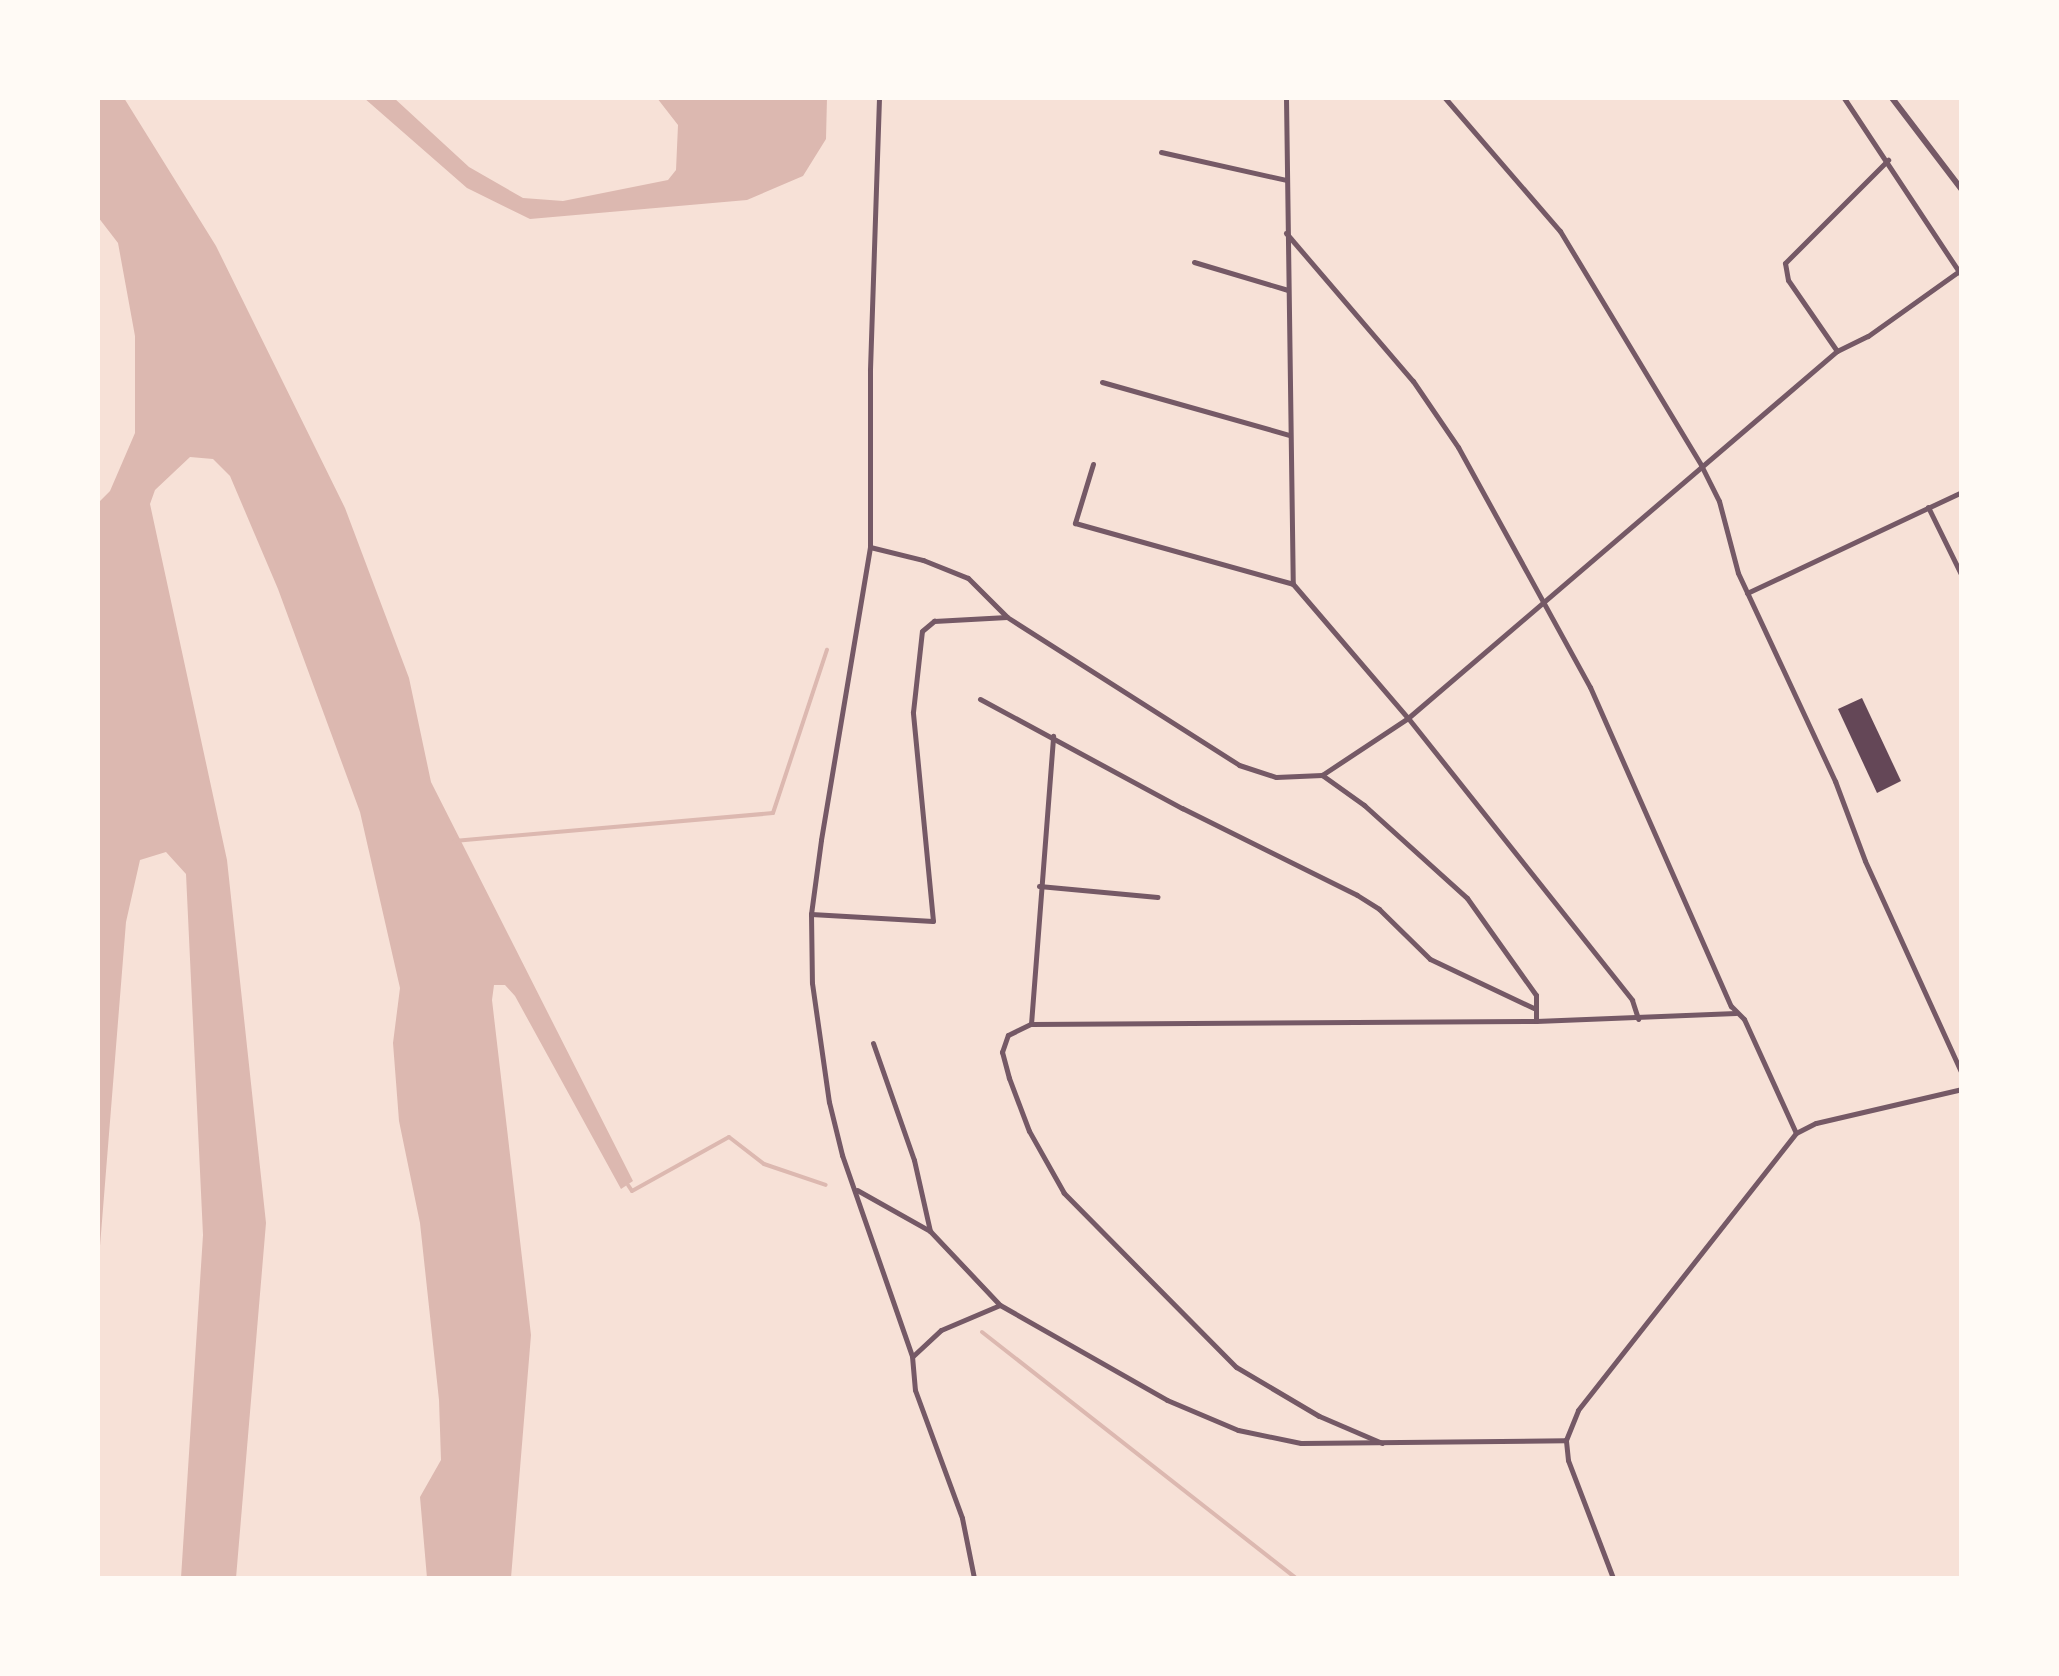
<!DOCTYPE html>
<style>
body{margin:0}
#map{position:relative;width:2059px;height:1676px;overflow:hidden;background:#f7e1d7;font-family:Cabin,sans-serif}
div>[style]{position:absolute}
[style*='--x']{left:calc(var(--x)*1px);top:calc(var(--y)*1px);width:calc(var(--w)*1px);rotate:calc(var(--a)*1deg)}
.water>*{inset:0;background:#dcb8b0}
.stream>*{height:4px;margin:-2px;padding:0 2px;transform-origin:2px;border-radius:2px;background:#dcb8b0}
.building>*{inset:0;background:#644757}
.minor>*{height:5px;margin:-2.5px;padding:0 2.5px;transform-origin:2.5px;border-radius:2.5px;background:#755966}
.tertiary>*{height:6px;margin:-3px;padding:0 3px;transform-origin:3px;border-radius:3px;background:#755966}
span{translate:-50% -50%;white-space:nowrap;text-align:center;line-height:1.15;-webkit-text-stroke:10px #fffaf5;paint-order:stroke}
.frame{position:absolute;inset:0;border:100px solid #fffaf5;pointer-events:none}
</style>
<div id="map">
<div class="water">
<div style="clip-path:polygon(98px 98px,124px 98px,216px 246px,345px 508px,409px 678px,431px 782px,633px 1181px,621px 1189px,515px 996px,505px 985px,494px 985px,492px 1000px,531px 1335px,511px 1578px,427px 1578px,420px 1497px,441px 1460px,439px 1400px,420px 1223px,399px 1121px,393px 1043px,400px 988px,360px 812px,278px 589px,230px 476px,213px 459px,190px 457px,155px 490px,150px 504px,227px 860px,266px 1223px,236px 1578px,181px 1578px,203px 1235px,186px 874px,166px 852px,140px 860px,126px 922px,98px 1271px,98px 503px,110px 491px,135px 433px,135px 336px,118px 243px,98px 217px)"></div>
<div style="clip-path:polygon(364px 98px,394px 98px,469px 167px,523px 198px,563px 201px,668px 180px,676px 170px,678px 125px,657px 98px,827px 98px,826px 139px,803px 176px,747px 200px,530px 219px,467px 188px)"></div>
</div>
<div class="stream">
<div style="--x:454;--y:841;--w:320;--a:-5"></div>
<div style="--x:773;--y:813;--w:172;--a:-71.7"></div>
<div style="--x:628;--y:1185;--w:7;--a:56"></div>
<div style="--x:632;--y:1191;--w:111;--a:-29.1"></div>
<div style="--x:729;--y:1137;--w:44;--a:37.6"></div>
<div style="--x:764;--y:1164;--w:65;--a:18.7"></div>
<div style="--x:982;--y:1332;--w:399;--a:38.1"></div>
</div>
<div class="building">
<div style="clip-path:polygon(1862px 698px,1901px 781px,1877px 793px,1838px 709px)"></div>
</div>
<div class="minor">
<div style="--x:879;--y:98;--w:272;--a:91.9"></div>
<div style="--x:870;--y:370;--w:177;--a:90"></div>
<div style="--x:870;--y:547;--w:297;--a:99.5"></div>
<div style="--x:821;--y:840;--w:75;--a:97.7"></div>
<div style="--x:811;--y:914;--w:69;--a:89.2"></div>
<div style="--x:812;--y:983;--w:120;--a:81.9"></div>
<div style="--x:829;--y:1102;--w:55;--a:76.2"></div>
<div style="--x:842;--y:1155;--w:213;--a:70.8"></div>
<div style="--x:912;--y:1356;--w:34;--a:85"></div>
<div style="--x:915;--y:1390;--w:136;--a:69.8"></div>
<div style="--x:962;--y:1518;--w:61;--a:78.7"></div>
<div style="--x:1286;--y:98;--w:486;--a:89.2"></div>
<div style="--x:1293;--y:584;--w:177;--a:49.4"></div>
<div style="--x:1408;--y:718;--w:360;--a:51.5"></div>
<div style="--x:1632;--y:1000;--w:20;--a:72"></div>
<div style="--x:1445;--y:98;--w:176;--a:49.2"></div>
<div style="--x:1560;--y:231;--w:273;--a:58.9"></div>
<div style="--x:1701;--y:465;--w:40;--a:63.4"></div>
<div style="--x:1719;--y:501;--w:74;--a:75.2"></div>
<div style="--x:1738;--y:573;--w:230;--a:65"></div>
<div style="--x:1835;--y:781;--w:85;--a:69.4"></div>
<div style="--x:1865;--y:861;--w:234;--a:65.5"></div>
<div style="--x:1844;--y:98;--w:214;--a:56.5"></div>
<div style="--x:1161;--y:152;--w:128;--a:12.6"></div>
<div style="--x:1286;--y:233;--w:195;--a:49.4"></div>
<div style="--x:1413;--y:381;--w:80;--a:55.7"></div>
<div style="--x:1458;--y:447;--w:274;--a:61.2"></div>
<div style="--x:1590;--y:687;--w:349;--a:66.2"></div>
<div style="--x:1731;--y:1006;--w:18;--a:45"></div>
<div style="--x:1744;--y:1019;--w:125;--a:65.5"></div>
<div style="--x:1194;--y:262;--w:98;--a:16.6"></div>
<div style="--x:1837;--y:351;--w:86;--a:-124.6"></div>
<div style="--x:1788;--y:280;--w:17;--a:-100"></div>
<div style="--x:1785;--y:263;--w:146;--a:-45"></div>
<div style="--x:1102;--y:382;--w:194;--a:15.8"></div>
<div style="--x:1093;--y:464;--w:62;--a:107"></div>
<div style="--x:1075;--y:523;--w:226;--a:15.6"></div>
<div style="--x:1928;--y:507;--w:77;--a:63.8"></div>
<div style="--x:870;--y:547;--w:55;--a:13.8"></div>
<div style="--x:923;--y:560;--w:48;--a:21.8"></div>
<div style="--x:968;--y:578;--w:55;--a:45"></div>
<div style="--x:1007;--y:617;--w:275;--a:32.5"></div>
<div style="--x:1239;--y:765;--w:39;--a:18"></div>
<div style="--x:1276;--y:777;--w:46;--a:-2.5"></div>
<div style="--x:1322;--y:775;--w:103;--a:-33.5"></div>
<div style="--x:1408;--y:718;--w:565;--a:-40.55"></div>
<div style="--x:1837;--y:351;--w:34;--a:-26"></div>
<div style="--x:1868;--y:336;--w:112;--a:-35.5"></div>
<div style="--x:1747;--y:593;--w:238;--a:-25.2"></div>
<div style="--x:980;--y:699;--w:230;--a:28.4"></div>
<div style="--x:1182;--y:808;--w:195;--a:26.4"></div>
<div style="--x:1357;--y:895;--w:26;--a:32"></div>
<div style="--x:1379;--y:909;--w:71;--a:44.4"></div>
<div style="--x:1430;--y:959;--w:117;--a:25.3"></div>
<div style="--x:1322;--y:775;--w:52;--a:35.5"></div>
<div style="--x:1364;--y:805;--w:139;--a:42.1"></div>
<div style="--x:1467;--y:898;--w:119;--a:54.6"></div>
<div style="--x:1536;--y:995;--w:26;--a:90"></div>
<div style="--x:1039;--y:886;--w:119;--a:5.3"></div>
<div style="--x:811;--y:914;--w:122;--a:3.3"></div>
<div style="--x:933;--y:921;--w:210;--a:-95.5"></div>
<div style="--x:913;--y:712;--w:81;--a:-83.7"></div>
<div style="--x:922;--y:631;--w:16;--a:-40"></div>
<div style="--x:934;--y:621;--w:73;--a:-3.1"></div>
<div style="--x:1031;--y:1024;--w:289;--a:-85.6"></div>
<div style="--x:873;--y:1043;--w:124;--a:70.7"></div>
<div style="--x:914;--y:1160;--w:73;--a:77.3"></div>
<div style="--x:857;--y:1190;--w:84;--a:29.3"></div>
<div style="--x:930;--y:1231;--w:100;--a:46.6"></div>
<div style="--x:913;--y:1356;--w:38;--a:-43"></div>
<div style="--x:941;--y:1330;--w:64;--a:-23"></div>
<div style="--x:1000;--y:1305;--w:192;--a:29.6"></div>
<div style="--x:1167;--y:1400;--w:77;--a:22.9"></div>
<div style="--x:1238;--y:1430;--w:64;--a:11.7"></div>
<div style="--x:1301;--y:1443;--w:265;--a:-0.6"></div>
<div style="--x:1382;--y:1443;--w:69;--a:-156.8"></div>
<div style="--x:1319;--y:1416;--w:96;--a:-149.4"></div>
<div style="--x:1236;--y:1367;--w:245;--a:-134.7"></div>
<div style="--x:1064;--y:1193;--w:71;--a:-119.4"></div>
<div style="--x:1029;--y:1131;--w:57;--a:-110.7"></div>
<div style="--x:1009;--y:1078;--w:27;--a:-105"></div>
<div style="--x:1002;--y:1052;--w:18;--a:-71"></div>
<div style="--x:1008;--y:1035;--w:25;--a:-26"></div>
<div style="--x:1031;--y:1024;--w:505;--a:-0.34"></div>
<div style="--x:1536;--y:1021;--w:200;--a:-2.3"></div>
<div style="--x:1613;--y:1578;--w:126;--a:-110.9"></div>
<div style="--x:1568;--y:1460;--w:20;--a:-96"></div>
<div style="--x:1566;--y:1440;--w:32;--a:-68"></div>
<div style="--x:1578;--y:1410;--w:352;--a:-51.8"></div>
<div style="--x:1796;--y:1133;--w:22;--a:-27"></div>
<div style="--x:1816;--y:1123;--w:150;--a:-13.1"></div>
</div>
<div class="tertiary">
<div style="--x:1892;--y:98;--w:116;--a:52.7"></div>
</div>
<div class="frame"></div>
</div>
